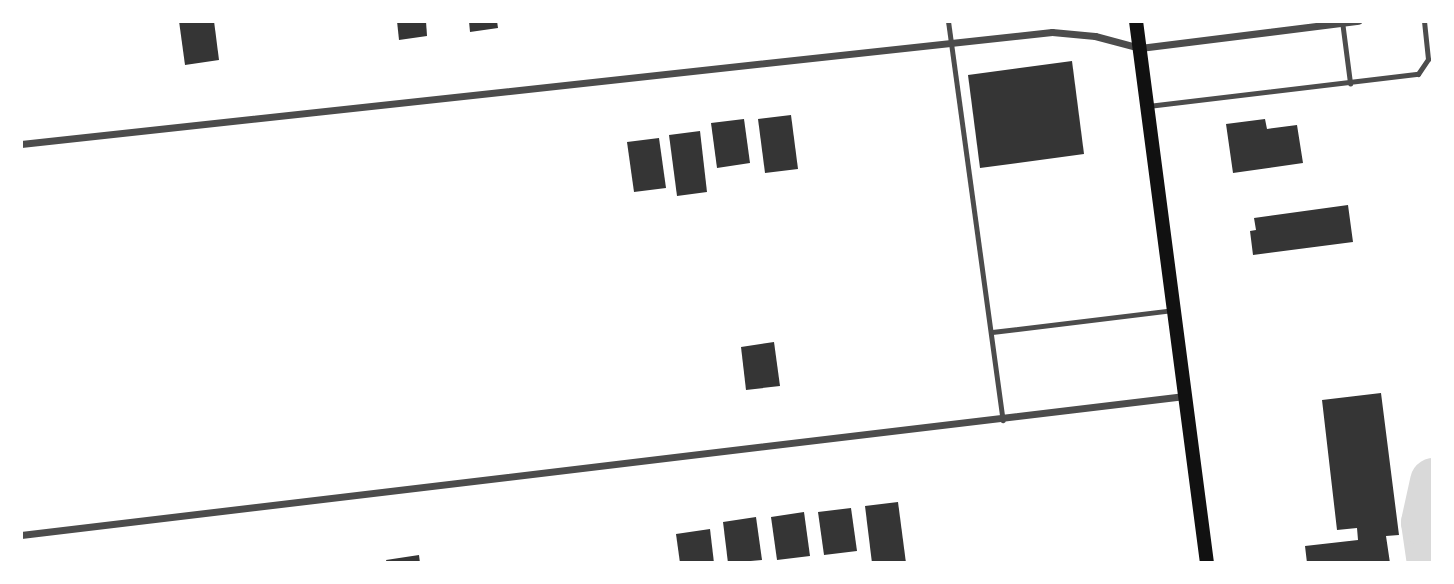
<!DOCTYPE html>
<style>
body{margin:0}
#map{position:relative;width:1454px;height:584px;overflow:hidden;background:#fff;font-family:"Fira Sans",sans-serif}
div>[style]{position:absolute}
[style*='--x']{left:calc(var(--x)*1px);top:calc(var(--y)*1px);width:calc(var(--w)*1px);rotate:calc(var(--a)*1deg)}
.river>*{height:47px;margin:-23.5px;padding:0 23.5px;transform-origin:23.5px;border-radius:23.5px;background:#d9d9d9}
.building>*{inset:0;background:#353535}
.service>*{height:5px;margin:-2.5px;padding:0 2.5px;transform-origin:2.5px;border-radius:2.5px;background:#4c4c4c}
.minor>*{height:7px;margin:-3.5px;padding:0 3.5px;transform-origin:3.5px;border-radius:3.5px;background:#4c4c4c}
.secondary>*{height:14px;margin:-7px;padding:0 7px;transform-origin:7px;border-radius:7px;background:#111}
span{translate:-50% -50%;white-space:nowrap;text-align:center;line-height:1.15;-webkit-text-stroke:5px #fff;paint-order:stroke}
.frame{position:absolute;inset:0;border:23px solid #fff;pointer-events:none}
</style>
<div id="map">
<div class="river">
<div style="--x:1430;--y:563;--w:41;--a:-98.3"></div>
<div style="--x:1424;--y:522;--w:42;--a:-77.6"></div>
</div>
<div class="building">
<div style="clip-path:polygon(179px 21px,214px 21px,219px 60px,185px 65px)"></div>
<div style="clip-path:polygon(397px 21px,426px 21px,427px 36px,399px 40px)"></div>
<div style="clip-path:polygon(469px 21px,497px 21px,498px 28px,470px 32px)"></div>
<div style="clip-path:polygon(1072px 61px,1084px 154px,980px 168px,968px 75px)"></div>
<div style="clip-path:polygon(791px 115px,798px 169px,765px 173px,758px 119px)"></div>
<div style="clip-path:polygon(744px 119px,750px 163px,717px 168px,711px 123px)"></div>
<div style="clip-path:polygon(1265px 119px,1267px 129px,1297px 125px,1303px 163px,1233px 173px,1226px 124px)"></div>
<div style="clip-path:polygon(700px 131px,707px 192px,677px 196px,669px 135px)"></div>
<div style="clip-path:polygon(659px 138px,666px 188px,634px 192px,627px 142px)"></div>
<div style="clip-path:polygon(1348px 205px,1353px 242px,1253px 255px,1250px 231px,1256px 230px,1254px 218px)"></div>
<div style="clip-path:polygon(774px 342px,780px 386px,746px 390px,741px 347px)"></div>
<div style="clip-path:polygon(1381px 393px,1399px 535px,1386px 536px,1390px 563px,1307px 563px,1305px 546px,1358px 540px,1357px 528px,1337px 530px,1322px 400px)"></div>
<div style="clip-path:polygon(898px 502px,906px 563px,872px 563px,865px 506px)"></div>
<div style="clip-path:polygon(851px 508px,857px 551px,824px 555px,818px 512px)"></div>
<div style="clip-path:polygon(804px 512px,810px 556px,777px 560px,771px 517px)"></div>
<div style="clip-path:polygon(756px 517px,762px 560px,728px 563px,723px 522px)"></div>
<div style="clip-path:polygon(710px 529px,714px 563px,680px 563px,676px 534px)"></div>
<div style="clip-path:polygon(419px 555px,420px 563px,387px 563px,386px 560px)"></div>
</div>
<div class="service">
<div style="--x:948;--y:21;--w:403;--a:82.2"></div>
<div style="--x:1342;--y:21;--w:63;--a:82.6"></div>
<div style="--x:1148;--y:106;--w:272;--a:-6.8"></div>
<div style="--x:1418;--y:74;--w:18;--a:-56"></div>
<div style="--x:1428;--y:59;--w:38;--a:-96"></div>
<div style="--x:992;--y:332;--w:182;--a:-6.9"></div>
</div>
<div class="minor">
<div style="--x:21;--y:144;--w:1037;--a:-6.2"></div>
<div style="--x:1052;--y:32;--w:43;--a:5.3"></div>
<div style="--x:1095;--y:36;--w:47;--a:14.9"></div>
<div style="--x:1140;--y:48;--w:220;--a:-7.1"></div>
<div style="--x:21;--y:535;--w:1172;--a:-6.81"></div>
</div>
<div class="secondary">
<div style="--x:1136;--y:21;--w:547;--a:82.54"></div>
</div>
<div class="frame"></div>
</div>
